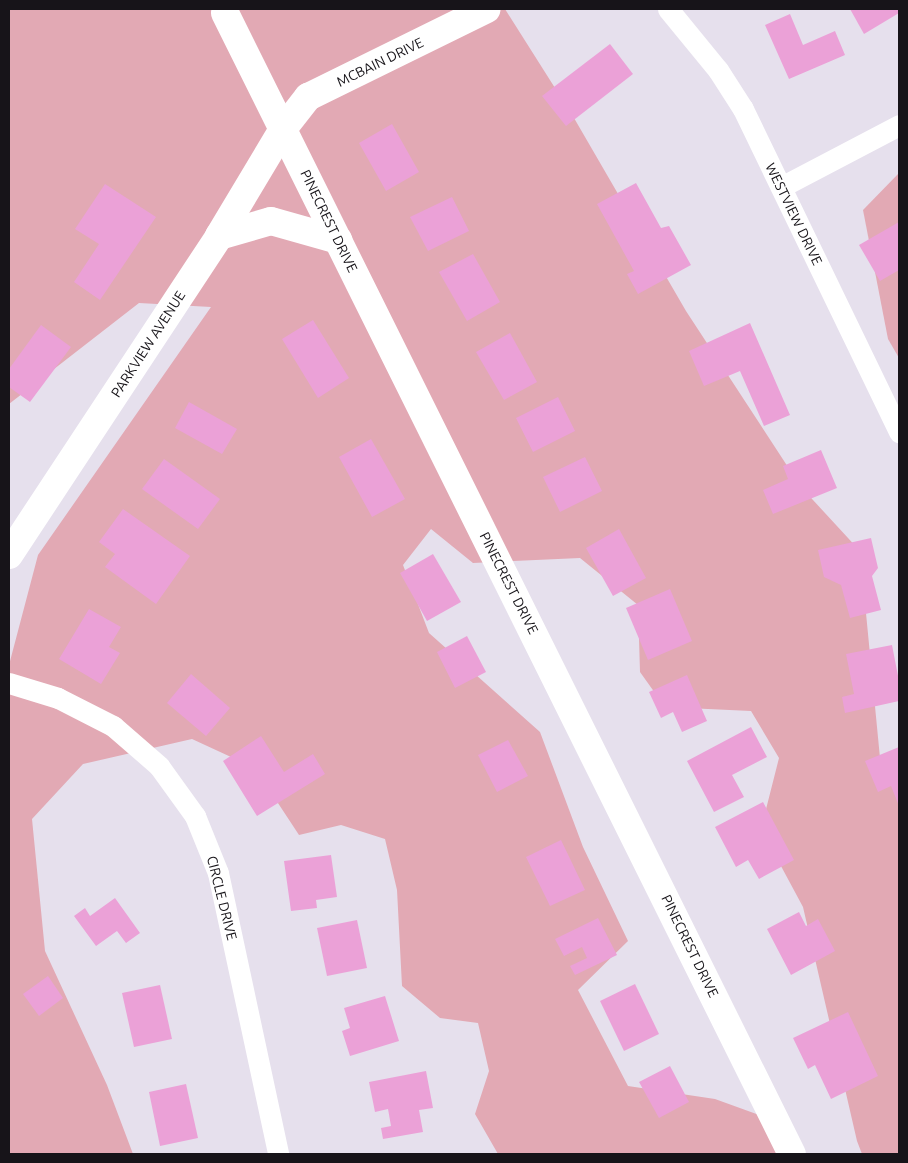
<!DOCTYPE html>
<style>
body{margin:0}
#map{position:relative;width:908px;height:1163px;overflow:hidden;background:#e6e0ed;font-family:Ubuntu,sans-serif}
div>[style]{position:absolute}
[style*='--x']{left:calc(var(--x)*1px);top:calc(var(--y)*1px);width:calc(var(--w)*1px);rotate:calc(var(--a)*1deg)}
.green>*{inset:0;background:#e2a9b4}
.building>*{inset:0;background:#eba1d7}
.minor>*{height:21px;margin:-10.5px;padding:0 10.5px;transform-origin:10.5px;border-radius:10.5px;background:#fff}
.tertiary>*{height:28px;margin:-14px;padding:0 14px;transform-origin:14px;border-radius:14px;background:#fff}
span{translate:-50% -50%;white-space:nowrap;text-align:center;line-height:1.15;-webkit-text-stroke:4px #fff;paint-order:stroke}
.street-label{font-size:14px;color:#171419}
.frame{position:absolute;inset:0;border:10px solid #171419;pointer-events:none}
</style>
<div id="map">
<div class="green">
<div style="clip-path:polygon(9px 9px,505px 9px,574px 118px,686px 311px,801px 487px,860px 551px,880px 758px,899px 785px,899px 1154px,862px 1154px,857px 1141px,803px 907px,761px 829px,779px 758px,751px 711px,665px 707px,640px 672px,638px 605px,580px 558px,473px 563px,431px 529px,403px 565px,429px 633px,540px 732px,583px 847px,628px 941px,578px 990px,628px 1086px,715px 1099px,776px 1121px,777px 1154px,498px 1154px,475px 1114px,489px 1071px,478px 1023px,440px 1018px,402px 986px,397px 890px,385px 839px,341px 825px,299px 835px,274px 797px,231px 757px,192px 739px,83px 764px,32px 819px,45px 951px,107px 1085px,133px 1154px,9px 1154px,9px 665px,38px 555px,211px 307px,139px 303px,9px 404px)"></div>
<div style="clip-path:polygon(899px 173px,899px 358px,888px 339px,863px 210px)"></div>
</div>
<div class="building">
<div style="clip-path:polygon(850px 9px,899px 9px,899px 13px,864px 34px)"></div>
<div style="clip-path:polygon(790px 14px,803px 45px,835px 31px,845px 55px,789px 79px,765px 25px)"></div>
<div style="clip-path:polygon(610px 44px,633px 74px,566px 126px,542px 96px)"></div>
<div style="clip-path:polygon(392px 124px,419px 172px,386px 191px,359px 143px)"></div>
<div style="clip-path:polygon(636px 183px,661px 228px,669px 226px,691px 265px,638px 294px,627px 274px,634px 271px,597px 204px)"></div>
<div style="clip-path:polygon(105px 184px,156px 217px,100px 300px,74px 282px,99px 244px,75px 229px)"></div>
<div style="clip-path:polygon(452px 197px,469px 231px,428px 251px,410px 217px)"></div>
<div style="clip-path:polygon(899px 222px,899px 270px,880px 281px,859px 245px)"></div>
<div style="clip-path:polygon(473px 254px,500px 302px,467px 321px,439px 272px)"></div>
<div style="clip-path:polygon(313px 320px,349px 378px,318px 398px,282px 339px)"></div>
<div style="clip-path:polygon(750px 323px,790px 415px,764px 426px,740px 371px,704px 386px,689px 351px)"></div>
<div style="clip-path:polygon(41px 325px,71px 347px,30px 402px,9px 387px,9px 369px)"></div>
<div style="clip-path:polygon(510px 333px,537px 382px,504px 400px,476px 352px)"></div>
<div style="clip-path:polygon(558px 397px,575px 431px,533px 452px,516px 418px)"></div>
<div style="clip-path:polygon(189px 402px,237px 429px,222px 454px,175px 428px)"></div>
<div style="clip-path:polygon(371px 439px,405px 499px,372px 517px,339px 457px)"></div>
<div style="clip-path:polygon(821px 450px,837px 488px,773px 514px,763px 490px,788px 479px,783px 466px)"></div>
<div style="clip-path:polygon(585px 457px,602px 491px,560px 512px,543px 477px)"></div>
<div style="clip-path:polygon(164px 459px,220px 499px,198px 529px,142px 489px)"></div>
<div style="clip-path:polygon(123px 509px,190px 556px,156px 604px,105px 567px,115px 554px,99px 542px)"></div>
<div style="clip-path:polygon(619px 529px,646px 578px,613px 596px,586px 548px)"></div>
<div style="clip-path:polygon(871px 538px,878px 568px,872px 576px,881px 610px,850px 618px,841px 585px,824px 577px,818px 550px)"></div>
<div style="clip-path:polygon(433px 554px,461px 602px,427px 621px,400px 573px)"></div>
<div style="clip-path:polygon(670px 589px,692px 641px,648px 660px,626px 608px)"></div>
<div style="clip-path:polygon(89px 609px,121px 627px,109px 647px,120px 653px,101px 684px,59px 659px)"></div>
<div style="clip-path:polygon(467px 636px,486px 672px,455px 688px,437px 652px)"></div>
<div style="clip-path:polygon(892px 645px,899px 681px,899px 701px,845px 713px,842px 697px,854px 694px,846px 654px)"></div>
<div style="clip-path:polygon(191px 674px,230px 708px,206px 736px,167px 703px)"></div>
<div style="clip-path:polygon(687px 675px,707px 721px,682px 732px,673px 712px,661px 718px,649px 692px)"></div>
<div style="clip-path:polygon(751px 727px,767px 757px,732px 775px,744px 797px,714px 812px,687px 761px)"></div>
<div style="clip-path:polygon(261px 736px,284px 772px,313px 754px,325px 774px,257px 816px,223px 761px)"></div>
<div style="clip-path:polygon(508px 740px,528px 776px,497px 792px,478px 755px)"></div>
<div style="clip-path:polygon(899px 747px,899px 806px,891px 786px,878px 792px,865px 761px)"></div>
<div style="clip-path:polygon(763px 802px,794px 860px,759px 879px,748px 860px,736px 867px,715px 827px)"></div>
<div style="clip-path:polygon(561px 840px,585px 890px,550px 906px,526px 857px)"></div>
<div style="clip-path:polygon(331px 855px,337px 897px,316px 900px,317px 908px,291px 911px,284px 861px)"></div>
<div style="clip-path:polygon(115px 898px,140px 933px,126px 943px,117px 931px,96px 946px,74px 916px,85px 908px,90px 916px)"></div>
<div style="clip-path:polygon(799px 912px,806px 926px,818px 919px,835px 951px,791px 975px,767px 929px)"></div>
<div style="clip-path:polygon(598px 918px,617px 955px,575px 975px,570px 966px,587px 958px,582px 947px,564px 956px,555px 939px)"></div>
<div style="clip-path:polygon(357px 920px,367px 968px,327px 976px,317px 928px)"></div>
<div style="clip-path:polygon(48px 976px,63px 998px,39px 1016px,23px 994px)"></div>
<div style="clip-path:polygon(635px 984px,659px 1034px,624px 1051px,600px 1001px)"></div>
<div style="clip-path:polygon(160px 985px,172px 1039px,134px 1047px,122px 993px)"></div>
<div style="clip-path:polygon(385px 996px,399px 1041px,350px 1056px,342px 1031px,350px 1028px,344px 1008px)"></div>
<div style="clip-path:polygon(848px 1012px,878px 1076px,831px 1099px,815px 1065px,808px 1069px,793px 1038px)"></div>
<div style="clip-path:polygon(670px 1066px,689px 1102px,659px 1118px,639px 1082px)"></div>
<div style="clip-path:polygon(426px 1071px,433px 1108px,419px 1110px,423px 1132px,383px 1139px,381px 1128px,391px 1126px,388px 1109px,375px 1112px,369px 1082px)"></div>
<div style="clip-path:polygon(186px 1084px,198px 1138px,160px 1146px,149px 1092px)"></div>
</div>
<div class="minor">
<div style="--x:668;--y:9;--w:79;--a:50.7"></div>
<div style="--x:718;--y:70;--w:46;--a:57.3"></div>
<div style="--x:743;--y:109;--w:359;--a:64.2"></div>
<div style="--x:781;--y:187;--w:133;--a:-27.7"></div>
<div style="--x:9;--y:683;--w:51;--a:17"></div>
<div style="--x:58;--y:698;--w:62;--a:27"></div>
<div style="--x:113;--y:726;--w:61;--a:41"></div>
<div style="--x:159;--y:766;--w:62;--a:54.2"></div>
<div style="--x:195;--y:816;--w:61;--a:68"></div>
<div style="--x:218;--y:873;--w:287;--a:77.9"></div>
</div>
<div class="tertiary">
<div style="--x:225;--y:13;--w:1274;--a:63.58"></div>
<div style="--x:219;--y:236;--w:54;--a:-16.1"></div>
<div style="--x:271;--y:221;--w:70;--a:15.8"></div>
<div style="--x:9;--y:555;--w:382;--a:-56.6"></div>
<div style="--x:219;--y:236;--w:125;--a:-59.1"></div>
<div style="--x:283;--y:129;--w:41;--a:-52"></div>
<div style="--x:308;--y:97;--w:199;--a:-26.2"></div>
</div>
<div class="street-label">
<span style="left:380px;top:62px;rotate:-26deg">MCBAIN DRIVE</span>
<span style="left:794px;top:214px;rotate:64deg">WESTVIEW DRIVE</span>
<span style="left:329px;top:221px;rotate:64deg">PINECREST DRIVE</span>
<span style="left:148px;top:344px;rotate:-57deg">PARKVIEW AVENUE</span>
<span style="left:509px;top:583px;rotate:63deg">PINECREST DRIVE</span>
<span style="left:222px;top:898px;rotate:76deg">CIRCLE DRIVE</span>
<span style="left:690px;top:946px;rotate:64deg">PINECREST DRIVE</span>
</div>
<div class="frame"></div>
</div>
